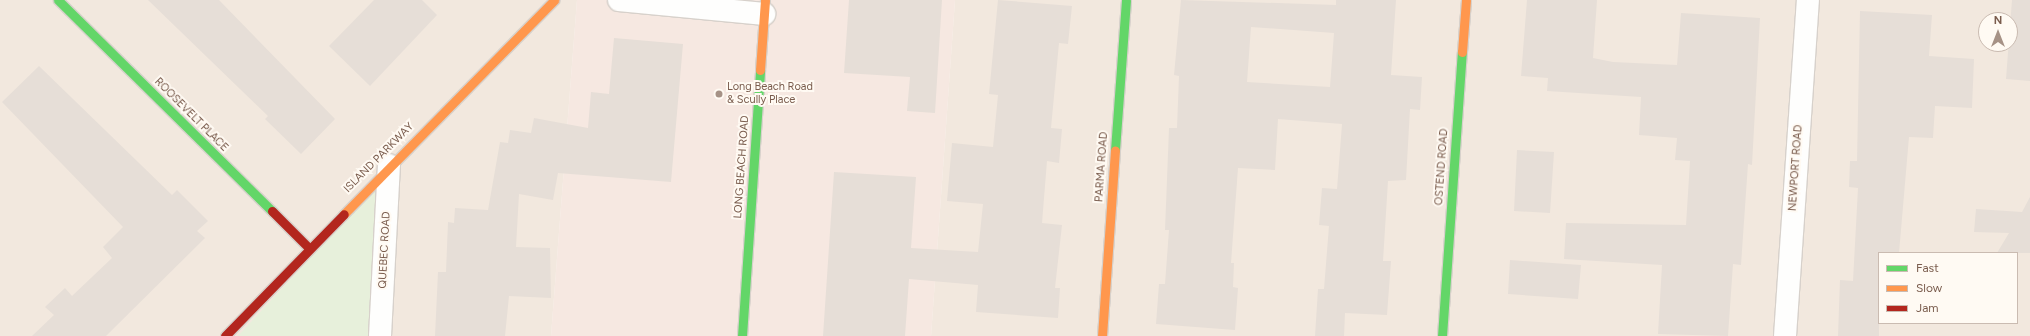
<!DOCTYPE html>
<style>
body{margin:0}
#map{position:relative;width:2030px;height:336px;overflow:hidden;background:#f9f5f0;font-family:Figtree,sans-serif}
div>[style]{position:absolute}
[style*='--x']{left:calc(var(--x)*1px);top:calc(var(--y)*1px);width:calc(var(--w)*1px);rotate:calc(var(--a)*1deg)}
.residential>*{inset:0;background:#f2e8de}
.commercial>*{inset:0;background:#f6e8e1}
.green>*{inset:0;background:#e7f0db}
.building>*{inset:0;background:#e6ded7}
.roads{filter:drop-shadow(1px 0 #d7d1cb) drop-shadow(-1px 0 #d7d1cb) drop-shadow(0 1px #d7d1cb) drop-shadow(0 -1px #d7d1cb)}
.street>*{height:22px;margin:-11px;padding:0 11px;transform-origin:11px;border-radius:11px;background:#fefefd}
.fast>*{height:9px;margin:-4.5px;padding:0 4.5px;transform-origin:4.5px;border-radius:4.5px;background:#63d668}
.slow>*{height:9px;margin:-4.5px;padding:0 4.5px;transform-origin:4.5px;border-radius:4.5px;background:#ff974d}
.jam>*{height:9px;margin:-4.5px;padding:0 4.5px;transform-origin:4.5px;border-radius:4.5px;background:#b3261e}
.dots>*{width:11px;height:11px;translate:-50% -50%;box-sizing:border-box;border:2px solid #fffaf3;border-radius:50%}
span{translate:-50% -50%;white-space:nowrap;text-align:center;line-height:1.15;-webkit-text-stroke:4px #fffaf3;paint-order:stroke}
.poi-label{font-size:11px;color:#7a5c4d}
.left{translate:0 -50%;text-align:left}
.street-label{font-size:11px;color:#7a5c4d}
.legend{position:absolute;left:1878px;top:252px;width:140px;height:72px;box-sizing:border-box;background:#fffaf3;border:1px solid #cabbb1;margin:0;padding:5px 7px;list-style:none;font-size:12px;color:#7a5c4d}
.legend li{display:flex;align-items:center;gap:8px;height:20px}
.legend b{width:20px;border:1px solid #cabbb1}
.north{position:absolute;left:1978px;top:12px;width:40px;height:40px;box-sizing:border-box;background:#fffaf3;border:1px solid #cabbb1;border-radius:50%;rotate:0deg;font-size:11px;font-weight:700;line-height:16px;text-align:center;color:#7a5c4d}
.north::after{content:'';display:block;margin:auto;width:14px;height:18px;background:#a69286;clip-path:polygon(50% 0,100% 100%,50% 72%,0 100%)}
</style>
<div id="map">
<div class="residential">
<div style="clip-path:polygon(0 0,577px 0,551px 336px,0 336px)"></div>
<div style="clip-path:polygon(evenodd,955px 0,2030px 0,2030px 336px,931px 336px,955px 0,1986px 20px,2010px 20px,2010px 44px,1986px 44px,1986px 20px,955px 0,1879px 253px,2017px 253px,2017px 323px,1879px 323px,1879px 253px)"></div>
</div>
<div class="commercial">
<div style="clip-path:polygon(577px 0,955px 0,931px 336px,551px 336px)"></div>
</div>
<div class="green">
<div style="clip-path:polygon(379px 184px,372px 336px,238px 336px)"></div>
</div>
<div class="building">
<div style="clip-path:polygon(148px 0,219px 0,335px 119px,301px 154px,265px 119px,268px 116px)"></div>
<div style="clip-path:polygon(374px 0,422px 0,437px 15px,370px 86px,329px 46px)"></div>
<div style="clip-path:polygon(849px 0,942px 0,935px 113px,907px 111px,910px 77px,844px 73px)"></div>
<div style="clip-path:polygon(998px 0,1072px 6px,1068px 44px,1059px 43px,1051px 128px,1062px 129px,1059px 163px,1047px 161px,1042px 223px,1062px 225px,1055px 288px,1060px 288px,1058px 318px,976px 312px,978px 285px,909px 279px,905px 336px,823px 336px,834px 172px,916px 177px,911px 248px,978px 252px,983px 204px,947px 201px,952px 143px,993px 147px,998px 95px,989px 94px)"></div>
<div style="clip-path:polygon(evenodd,1181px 0,1336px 5px,1336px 0,1396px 0,1391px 75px,1422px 77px,1420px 110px,1410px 109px,1406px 180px,1388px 181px,1383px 261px,1391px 261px,1387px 315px,1345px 313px,1344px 336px,1315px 336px,1318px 289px,1324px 289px,1329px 226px,1319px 225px,1322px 188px,1337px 189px,1342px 124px,1278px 119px,1275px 170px,1238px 168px,1231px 263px,1234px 263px,1233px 287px,1238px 288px,1235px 330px,1156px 324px,1159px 284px,1165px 284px,1169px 230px,1165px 230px,1169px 128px,1177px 128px,1179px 76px,1174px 75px,1181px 0,1251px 27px,1334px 33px,1330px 87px,1247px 82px,1251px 27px)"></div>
<div style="clip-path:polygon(1527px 0,1597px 0,1593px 58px,1613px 62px,1677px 65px,1681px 13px,1760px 18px,1752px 165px,1748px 164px,1741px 265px,1733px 264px,1728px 336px,1658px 334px,1662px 265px,1564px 259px,1566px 223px,1686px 225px,1690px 161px,1675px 160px,1677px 138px,1639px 135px,1641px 97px,1547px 91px,1548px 78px,1521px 76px)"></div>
<div style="clip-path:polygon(2012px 0,2030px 0,2030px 81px,2006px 79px)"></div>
<div style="clip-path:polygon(1860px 11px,1932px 15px,1929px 56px,1974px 59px,1972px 108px,1935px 106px,1933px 138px,1909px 137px,1899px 253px,1879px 253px,1879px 336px,1838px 336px,1840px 280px,1853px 281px,1858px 188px,1849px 187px,1850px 161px,1857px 161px)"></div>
<div style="clip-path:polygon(614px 38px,683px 44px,671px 182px,558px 173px,553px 200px,519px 194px,516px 247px,550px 248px,551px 298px,509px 296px,505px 336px,435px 336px,438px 272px,446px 272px,448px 222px,454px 223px,455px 208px,488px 210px,500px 142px,508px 143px,510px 130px,531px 133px,534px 118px,588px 128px,591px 92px,609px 94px)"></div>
<div style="clip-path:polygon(39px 66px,172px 195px,177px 190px,208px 221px,197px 231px,205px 238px,106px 336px,32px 336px,54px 315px,45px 307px,65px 288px,72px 296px,112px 258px,103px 247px,123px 227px,2px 102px)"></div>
<div style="clip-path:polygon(1517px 150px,1554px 152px,1550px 213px,1514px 211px)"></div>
<div style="clip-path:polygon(2030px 197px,2030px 253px,1997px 253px,2009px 233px,1974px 232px,1976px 209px,2022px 212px)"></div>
<div style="clip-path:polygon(1510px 260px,1581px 265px,1578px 299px,1508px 294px)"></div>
</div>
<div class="roads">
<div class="street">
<div style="--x:619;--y:0;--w:146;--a:5.5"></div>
<div style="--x:380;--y:336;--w:171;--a:-87"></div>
<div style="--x:1785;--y:336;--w:337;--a:-86.1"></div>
</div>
<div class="fast">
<div style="--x:58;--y:0;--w:301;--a:44.6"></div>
<div style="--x:1115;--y:150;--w:150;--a:-85.8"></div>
<div style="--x:742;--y:336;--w:267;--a:-86.1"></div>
<div style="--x:1442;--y:336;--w:285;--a:-86"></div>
</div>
<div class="slow">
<div style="--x:1462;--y:52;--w:52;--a:-85.6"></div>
<div style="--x:760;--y:70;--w:70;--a:-85.9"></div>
<div style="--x:344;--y:214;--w:300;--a:-45.5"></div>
<div style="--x:1102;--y:336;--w:186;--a:-86"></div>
</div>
<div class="jam">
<div style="--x:272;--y:211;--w:51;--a:45"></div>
<div style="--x:225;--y:336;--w:170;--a:-45.7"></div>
</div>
</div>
<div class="dots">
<div style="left:719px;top:94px;background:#a69286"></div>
</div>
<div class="poi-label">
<span class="left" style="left:727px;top:94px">Long Beach Road<br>&amp; Scully Place</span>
</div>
<div class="street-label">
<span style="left:191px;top:115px;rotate:45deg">ROOSEVELT PLACE</span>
<span style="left:379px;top:158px;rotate:-45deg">ISLAND PARKWAY</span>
<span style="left:742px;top:167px;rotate:-86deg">LONG BEACH ROAD</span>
<span style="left:1102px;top:167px;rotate:-86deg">PARMA ROAD</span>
<span style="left:1442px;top:167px;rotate:-86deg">OSTEND ROAD</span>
<span style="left:1796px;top:168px;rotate:-86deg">NEWPORT ROAD</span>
<span style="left:385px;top:250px;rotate:-87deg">QUEBEC ROAD</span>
</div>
<ul class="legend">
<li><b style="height:5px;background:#63d668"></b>Fast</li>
<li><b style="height:5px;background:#ff974d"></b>Slow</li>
<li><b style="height:5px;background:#b3261e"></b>Jam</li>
</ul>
<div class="north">N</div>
</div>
